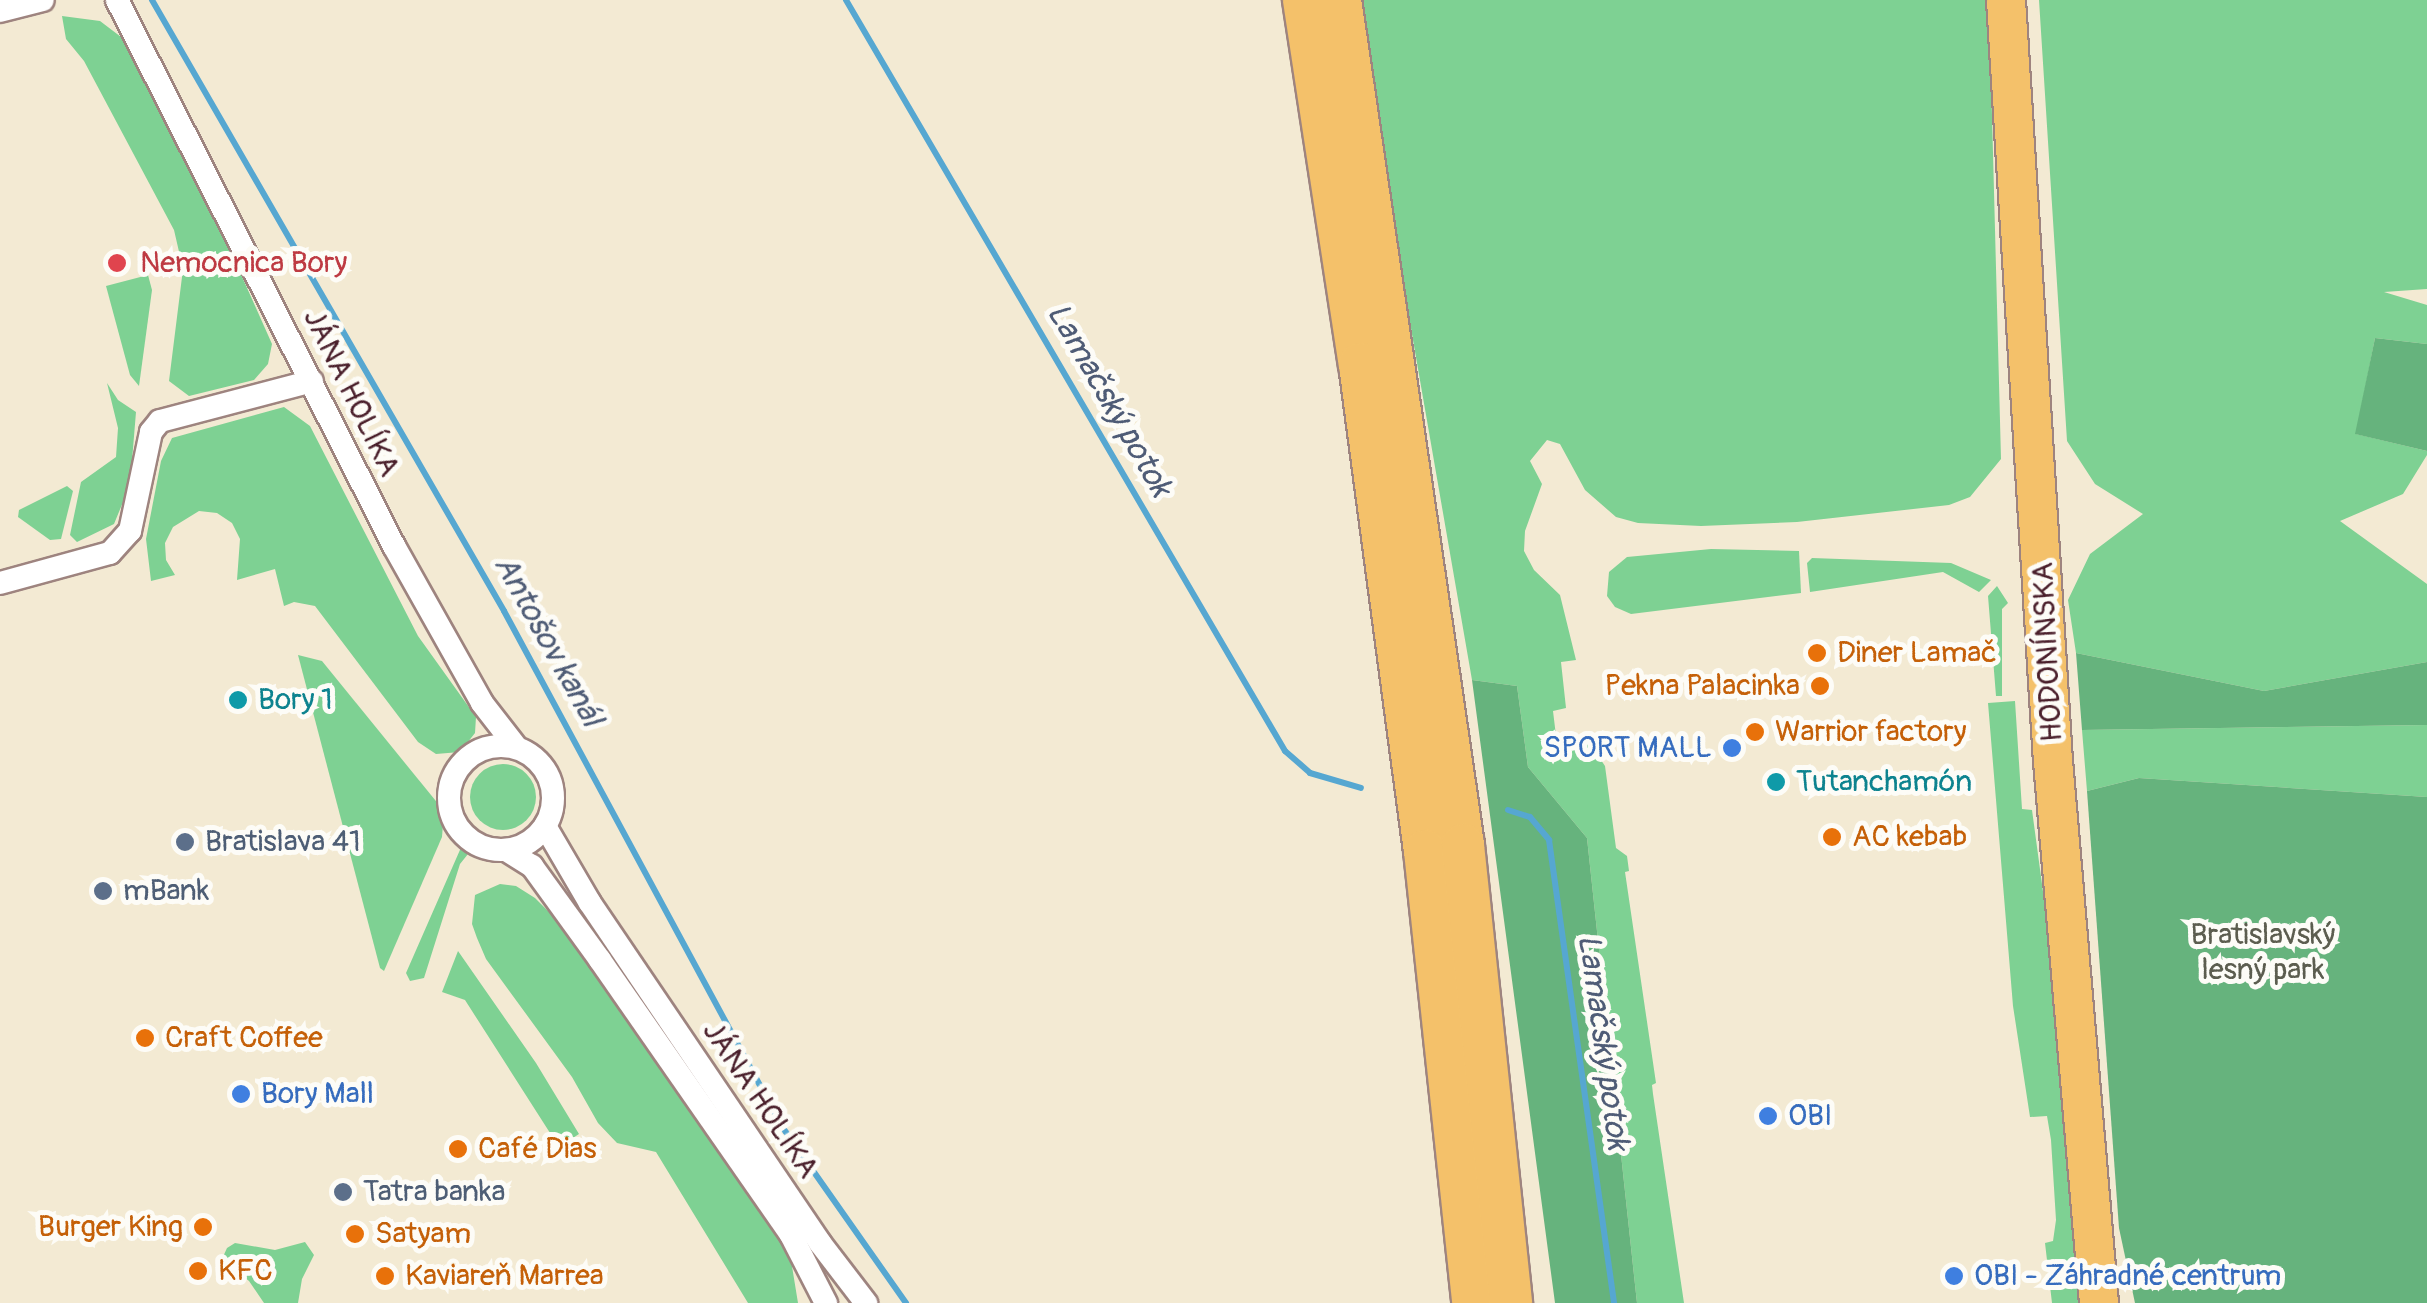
<!DOCTYPE html>
<meta charset="utf-8">
<style>
body{margin:0}
#map{position:relative;width:2427px;height:1303px;overflow:hidden;background:#f3ead3;font-family:Pangolin,sans-serif}
div>[style]{position:absolute}
[style*='--x']{left:calc(var(--x)*1px);top:calc(var(--y)*1px);width:calc(var(--w)*1px);rotate:calc(var(--a)*1deg)}
.green>*{inset:0;background:#7ed193}
.round{border-radius:50%}
.forest>*{inset:0;background:#66b37d}
.stream>*{height:6px;margin:-3px;padding:0 3px;transform-origin:3px;border-radius:3px;background:#56a7d1}
.roads{filter:drop-shadow(2px 0 #9e847f) drop-shadow(-2px 0 #9e847f) drop-shadow(0 2px #9e847f) drop-shadow(0 -2px #9e847f)}
.minor>*{height:22px;margin:-11px;padding:0 11px;transform-origin:11px;border-radius:11px;background:#fff}
.minor>.ring{margin:-11px;padding:0;box-sizing:content-box;background:none;border:22px solid #fff;border-radius:50%}
.primary>*{height:38px;margin:-19px;padding:0 19px;transform-origin:19px;border-radius:19px;background:#f4c16a}
.motorway>*{height:42px;margin:-21px;padding:0 21px;transform-origin:21px;border-radius:21px;background:#f4c16a}
.dots>*{width:28px;height:28px;translate:-50% -50%;box-sizing:border-box;border:5px solid #fdfcf7;border-radius:50%}
span{translate:-50% -50%;white-space:nowrap;text-align:center;line-height:1.15;-webkit-text-stroke:10px #fdfcf7;paint-order:stroke}
.health-label{font-size:30px;color:#be3a42}
.left{translate:0 -50%;text-align:left}
.street-label{font-size:30px;color:#4a1f2b}
.food-label{font-size:30px;color:#c56008}
.right{translate:-100% -50%;text-align:right}
.culture-label{font-size:30px;color:#0d838f}
.shop-label{font-size:30px;color:#366cbe}
.service-label{font-size:30px;color:#4e5e75}
.park-label{font-size:30px;color:#5c5d4f}
.water-label{font-size:32px;color:#4f5c76;font-style:italic}
</style>
<div id="map">
<div class="green">
<div style="clip-path:polygon(1354px 0,1989px 0,2001px 459px,1970px 497px,1949px 505px,1797px 522px,1701px 526px,1638px 523px,1616px 517px,1585px 490px,1560px 444px,1547px 440px,1530px 461px,1542px 484px,1525px 531px,1524px 551px,1534px 570px,1560px 595px,1576px 660px,1561px 662px,1566px 708px,1553px 711px,1557px 744px,1589px 742px,1605px 766px,1616px 848px,1627px 856px,1629px 871px,1625px 872px,1656px 1083px,1652px 1085px,1653px 1094px,1684px 1303px,1637px 1303px,1587px 838px,1528px 767px,1517px 686px,1472px 680px)"></div>
<div style="clip-path:polygon(2039px 0,2427px 0,2427px 289px,2384px 292px,2427px 305px,2427px 344px,2375px 338px,2356px 434px,2427px 451px,2427px 455px,2403px 494px,2340px 521px,2427px 584px,2427px 662px,2264px 691px,2076px 653px,2068px 600px,2090px 554px,2143px 514px,2095px 484px,2067px 441px)"></div>
<div style="clip-path:polygon(62px 16px,100px 21px,125px 40px,198px 178px,272px 344px,268px 364px,254px 380px,189px 396px,169px 381px,183px 269px,174px 230px,84px 61px,66px 39px)"></div>
<div style="clip-path:polygon(148px 275px,152px 290px,139px 386px,130px 375px,106px 286px)"></div>
<div style="clip-path:polygon(107px 383px,118px 400px,136px 412px,130px 485px,114px 524px,77px 542px,70px 535px,81px 482px,116px 457px,118px 428px)"></div>
<div style="clip-path:polygon(284px 407px,310px 426px,418px 636px,476px 717px,475px 733px,460px 752px,436px 754px,418px 742px,315px 606px,294px 602px,284px 606px,275px 569px,237px 580px,240px 539px,232px 523px,217px 513px,199px 511px,173px 527px,165px 543px,166px 560px,175px 575px,151px 581px,146px 539px,161px 461px,172px 438px)"></div>
<div style="clip-path:polygon(67px 486px,73px 491px,61px 539px,50px 540px,18px 517px,19px 510px)"></div>
<div style="clip-path:polygon(1711px 549px,1799px 551px,1801px 593px,1631px 614px,1615px 607px,1607px 596px,1609px 572px,1627px 557px)"></div>
<div style="clip-path:polygon(1812px 558px,1951px 563px,1991px 580px,1979px 592px,1943px 572px,1810px 592px,1807px 563px)"></div>
<div style="clip-path:polygon(1997px 586px,2008px 603px,2002px 609px,2002px 696px,1996px 696px,1988px 596px)"></div>
<div style="clip-path:polygon(298px 655px,322px 661px,444px 811px,442px 837px,384px 971px,380px 968px)"></div>
<div style="clip-path:polygon(2015px 701px,2022px 809px,2032px 810px,2059px 1010px,2081px 1303px,2052px 1303px,2045px 1243px,2053px 1241px,2056px 1220px,2051px 1140px,2047px 1116px,2030px 1117px,2013px 1006px,1988px 703px)"></div>
<div style="clip-path:polygon(2427px 725px,2427px 797px,2139px 778px,2087px 791px,2082px 730px)"></div>
<div class="round" style="left:470px;top:764px;width:66px;height:66px"></div>
<div style="clip-path:polygon(463px 843px,472px 849px,460px 864px,424px 978px,410px 981px,406px 973px)"></div>
<div style="clip-path:polygon(500px 884px,516px 886px,535px 898px,564px 927px,631px 1015px,790px 1254px,798px 1303px,748px 1303px,656px 1152px,617px 1143px,598px 1123px,572px 1077px,486px 959px,477px 938px,472px 924px,475px 895px)"></div>
<div style="clip-path:polygon(458px 951px,536px 1063px,579px 1134px,559px 1147px,465px 1000px,442px 992px)"></div>
<div style="clip-path:polygon(305px 1242px,314px 1255px,302px 1279px,298px 1303px,264px 1303px,249px 1281px,222px 1259px,227px 1248px,235px 1243px,275px 1250px)"></div>
</div>
<div class="forest">
<div style="clip-path:polygon(2375px 338px,2427px 344px,2427px 451px,2355px 434px)"></div>
<div style="clip-path:polygon(2076px 653px,2264px 691px,2427px 662px,2427px 725px,2082px 730px)"></div>
<div style="clip-path:polygon(1472px 680px,1517px 686px,1528px 767px,1587px 838px,1637px 1303px,1555px 1303px)"></div>
<div style="clip-path:polygon(2139px 778px,2427px 797px,2427px 1303px,2135px 1303px,2119px 1228px,2087px 791px)"></div>
</div>
<div class="stream">
<div style="--x:152;--y:0;--w:705;--a:60.05"></div>
<div style="--x:504;--y:611;--w:587;--a:61.65"></div>
<div style="--x:783;--y:1128;--w:214;--a:54.9"></div>
<div style="--x:846;--y:0;--w:870;--a:59.69"></div>
<div style="--x:1285;--y:751;--w:33;--a:41"></div>
<div style="--x:1310;--y:773;--w:53;--a:16.4"></div>
<div style="--x:1508;--y:810;--w:23;--a:18"></div>
<div style="--x:1530;--y:817;--w:30;--a:50"></div>
<div style="--x:1549;--y:840;--w:468;--a:82"></div>
</div>
<div class="roads">
<div class="minor">
<div style="--x:117;--y:0;--w:612;--a:63.1"></div>
<div style="--x:394;--y:546;--w:180;--a:60.7"></div>
<div style="--x:482;--y:703;--w:57;--a:52.1"></div>
<div style="--x:0;--y:11;--w:44;--a:-14.3"></div>
<div style="--x:0;--y:583;--w:114;--a:-15.3"></div>
<div style="--x:110;--y:553;--w:30;--a:-48"></div>
<div style="--x:130;--y:531;--w:101;--a:-78"></div>
<div style="--x:151;--y:432;--w:14;--a:-51"></div>
<div style="--x:160;--y:421;--w:157;--a:-14.7"></div>
<div class="ring" style="left:449px;top:746px;width:82px;height:82px"></div>
<div style="--x:545;--y:826;--w:89;--a:59.7"></div>
<div style="--x:590;--y:903;--w:410;--a:55.9"></div>
<div style="--x:820;--y:1243;--w:76;--a:52.5"></div>
<div style="--x:506;--y:850;--w:31;--a:32"></div>
<div style="--x:532;--y:866;--w:116;--a:54.1"></div>
<div style="--x:600;--y:960;--w:333;--a:55.2"></div>
<div style="--x:790;--y:1233;--w:79;--a:62.8"></div>
</div>
<div class="primary">
<div style="--x:2006;--y:0;--w:762;--a:86.47"></div>
<div style="--x:2053;--y:761;--w:544;--a:85.15"></div>
</div>
<div class="motorway">
<div style="--x:1304;--y:0;--w:368;--a:81.3"></div>
<div style="--x:1360;--y:364;--w:491;--a:82.4"></div>
<div style="--x:1425;--y:851;--w:455;--a:83.9"></div>
<div style="--x:1340;--y:0;--w:854;--a:81.72"></div>
<div style="--x:1463;--y:845;--w:461;--a:84"></div>
</div>
</div>
<div class="dots">
<div style="left:117px;top:263px;background:#e0444e"></div>
<div style="left:1817px;top:653px;background:#e8710a"></div>
<div style="left:1820px;top:686px;background:#e8710a"></div>
<div style="left:238px;top:700px;background:#0f9aa8"></div>
<div style="left:1755px;top:732px;background:#e8710a"></div>
<div style="left:1732px;top:748px;background:#3f7fe0"></div>
<div style="left:1776px;top:782px;background:#0f9aa8"></div>
<div style="left:1832px;top:837px;background:#e8710a"></div>
<div style="left:185px;top:842px;background:#5c6f8a"></div>
<div style="left:103px;top:891px;background:#5c6f8a"></div>
<div style="left:145px;top:1038px;background:#e8710a"></div>
<div style="left:241px;top:1094px;background:#3f7fe0"></div>
<div style="left:1768px;top:1116px;background:#3f7fe0"></div>
<div style="left:458px;top:1149px;background:#e8710a"></div>
<div style="left:343px;top:1192px;background:#5c6f8a"></div>
<div style="left:203px;top:1227px;background:#e8710a"></div>
<div style="left:355px;top:1234px;background:#e8710a"></div>
<div style="left:198px;top:1271px;background:#e8710a"></div>
<div style="left:385px;top:1276px;background:#e8710a"></div>
<div style="left:1954px;top:1276px;background:#3f7fe0"></div>
</div>
<div class="health-label">
<span class="left" style="left:140px;top:263px">Nemocnica Bory</span>
</div>
<div class="street-label">
<span style="left:351px;top:393px;rotate:64deg">JÁNA HOLÍKA</span>
<span style="left:2048px;top:652px;rotate:-93deg">HODONÍNSKA</span>
<span style="left:760px;top:1100px;rotate:56deg">JÁNA HOLÍKA</span>
</div>
<div class="food-label">
<span class="left" style="left:1837px;top:653px">Diner Lamač</span>
<span class="right" style="left:1800px;top:686px">Pekna Palacinka</span>
<span class="left" style="left:1775px;top:732px">Warrior factory</span>
<span class="left" style="left:1852px;top:837px">AC kebab</span>
<span class="left" style="left:165px;top:1038px">Craft Coffee</span>
<span class="left" style="left:478px;top:1149px">Café Dias</span>
<span class="right" style="left:183px;top:1227px">Burger King</span>
<span class="left" style="left:375px;top:1234px">Satyam</span>
<span class="left" style="left:218px;top:1271px">KFC</span>
<span class="left" style="left:405px;top:1276px">Kaviareň Marrea</span>
</div>
<div class="culture-label">
<span class="left" style="left:258px;top:700px">Bory 1</span>
<span class="left" style="left:1796px;top:782px">Tutanchamón</span>
</div>
<div class="shop-label">
<span class="right" style="left:1712px;top:748px">SPORT MALL</span>
<span class="left" style="left:261px;top:1094px">Bory Mall</span>
<span class="left" style="left:1788px;top:1116px">OBI</span>
<span class="left" style="left:1974px;top:1276px">OBI - Záhradné centrum</span>
</div>
<div class="service-label">
<span class="left" style="left:205px;top:842px">Bratislava 41</span>
<span class="left" style="left:123px;top:891px">mBank</span>
<span class="left" style="left:363px;top:1192px">Tatra banka</span>
</div>
<div class="park-label">
<span style="left:2263px;top:952px">Bratislavský<br>lesný park</span>
</div>
<div class="water-label">
<span style="left:1109px;top:400px;rotate:60deg">Lamačský potok</span>
<span style="left:548px;top:641px;rotate:61deg">Antošov kanál</span>
<span style="left:1603px;top:1042px;rotate:82deg">Lamačský potok</span>
</div>
</div>
